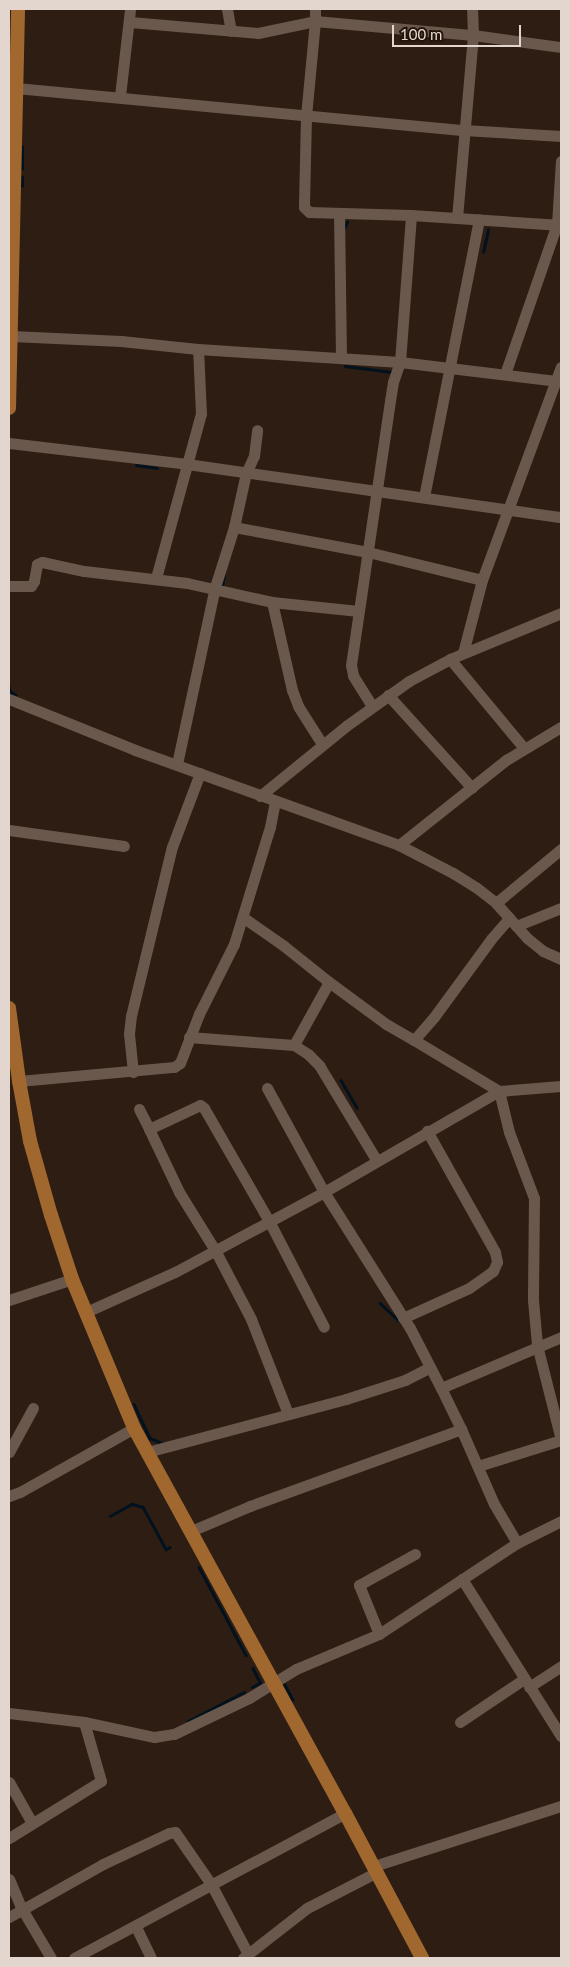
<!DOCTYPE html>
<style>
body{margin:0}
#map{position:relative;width:570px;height:1967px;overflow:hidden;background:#2e1d13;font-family:Lato,sans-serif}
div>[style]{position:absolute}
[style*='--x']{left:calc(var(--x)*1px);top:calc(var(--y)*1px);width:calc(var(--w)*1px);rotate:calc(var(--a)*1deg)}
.stream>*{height:2.5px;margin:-1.25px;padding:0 1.25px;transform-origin:1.25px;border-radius:1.25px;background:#01121e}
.minor>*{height:11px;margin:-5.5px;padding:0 5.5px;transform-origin:5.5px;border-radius:5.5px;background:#6b584c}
.major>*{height:14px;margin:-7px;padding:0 7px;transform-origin:7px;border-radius:7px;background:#a0672f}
span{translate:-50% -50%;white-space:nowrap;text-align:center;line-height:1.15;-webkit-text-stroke:5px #241409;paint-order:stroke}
.frame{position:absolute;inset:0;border:10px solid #e2d6cf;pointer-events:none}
.scale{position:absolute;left:392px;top:25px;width:129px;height:22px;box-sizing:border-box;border:2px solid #e2d6cf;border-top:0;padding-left:6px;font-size:15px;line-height:18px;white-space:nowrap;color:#e2d6cf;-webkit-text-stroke:4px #241409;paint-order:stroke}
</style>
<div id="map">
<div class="stream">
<div style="--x:22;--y:169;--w:22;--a:-90"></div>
<div style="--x:22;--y:186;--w:9;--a:-90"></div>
<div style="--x:344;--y:228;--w:7;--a:-63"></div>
<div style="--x:483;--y:252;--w:23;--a:-77"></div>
<div style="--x:345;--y:366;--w:47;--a:7.3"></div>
<div style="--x:136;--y:465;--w:21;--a:8"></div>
<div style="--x:222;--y:586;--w:10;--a:-79"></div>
<div style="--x:9;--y:686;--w:5;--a:79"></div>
<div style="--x:10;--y:691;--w:7;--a:34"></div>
<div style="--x:341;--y:1080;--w:32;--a:60"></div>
<div style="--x:380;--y:1303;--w:26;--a:43"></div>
<div style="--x:134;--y:1404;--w:38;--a:65"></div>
<div style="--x:150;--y:1438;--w:13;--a:23"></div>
<div style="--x:110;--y:1516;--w:25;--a:-29"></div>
<div style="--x:132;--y:1504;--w:11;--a:15"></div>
<div style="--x:143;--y:1507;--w:48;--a:61.3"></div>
<div style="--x:166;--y:1549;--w:4;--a:-27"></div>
<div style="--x:199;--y:1567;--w:100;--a:61.9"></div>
<div style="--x:283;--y:1681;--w:21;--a:62"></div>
<div style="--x:252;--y:1687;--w:9;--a:-27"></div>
<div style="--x:260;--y:1683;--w:16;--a:-117"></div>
<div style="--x:188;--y:1721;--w:63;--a:-27.4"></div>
</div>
<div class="minor">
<div style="--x:227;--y:9;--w:22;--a:80"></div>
<div style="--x:315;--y:9;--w:12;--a:90"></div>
<div style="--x:315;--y:21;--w:159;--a:5.1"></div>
<div style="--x:473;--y:35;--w:89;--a:7.8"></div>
<div style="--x:130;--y:22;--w:128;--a:4.9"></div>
<div style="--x:258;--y:33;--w:58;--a:-11.9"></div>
<div style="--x:315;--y:21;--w:95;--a:95.4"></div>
<div style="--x:306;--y:116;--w:91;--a:91.3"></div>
<div style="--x:304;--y:207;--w:7;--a:45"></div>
<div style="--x:309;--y:212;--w:102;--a:1.7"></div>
<div style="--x:411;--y:215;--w:150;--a:3.8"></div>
<div style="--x:16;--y:88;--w:450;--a:5.4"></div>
<div style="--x:464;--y:130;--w:97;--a:3.5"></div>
<div style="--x:120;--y:96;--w:88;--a:-83.4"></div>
<div style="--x:339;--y:213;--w:145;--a:89.2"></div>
<div style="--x:457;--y:218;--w:184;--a:-85"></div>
<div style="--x:473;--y:35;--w:26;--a:-92"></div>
<div style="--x:11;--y:336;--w:110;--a:2.6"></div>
<div style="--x:121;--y:341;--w:77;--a:5.9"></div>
<div style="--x:505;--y:374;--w:159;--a:-70.9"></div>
<div style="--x:557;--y:224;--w:63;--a:-86.4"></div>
<div style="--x:9;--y:443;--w:179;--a:6.7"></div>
<div style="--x:187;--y:464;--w:378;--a:8.1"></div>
<div style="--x:424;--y:497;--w:283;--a:-78.8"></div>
<div style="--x:234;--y:527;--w:136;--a:10.6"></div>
<div style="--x:368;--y:552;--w:117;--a:13.8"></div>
<div style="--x:482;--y:580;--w:227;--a:-69.7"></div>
<div style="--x:156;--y:578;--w:170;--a:-74.7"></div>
<div style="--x:201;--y:414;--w:65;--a:-92.6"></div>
<div style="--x:198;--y:349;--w:202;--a:3.7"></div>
<div style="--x:400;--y:362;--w:157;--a:6.9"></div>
<div style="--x:9;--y:586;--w:22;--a:0"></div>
<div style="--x:31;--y:586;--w:6;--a:-59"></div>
<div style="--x:34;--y:581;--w:17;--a:-80"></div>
<div style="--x:37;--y:564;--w:5;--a:-22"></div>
<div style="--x:42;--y:562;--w:43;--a:12.1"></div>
<div style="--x:84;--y:571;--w:104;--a:6.6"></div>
<div style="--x:187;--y:583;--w:87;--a:12.6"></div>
<div style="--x:272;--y:602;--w:87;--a:5.9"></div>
<div style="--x:272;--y:602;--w:90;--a:77.2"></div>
<div style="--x:292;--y:690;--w:17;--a:69"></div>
<div style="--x:298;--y:706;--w:45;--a:57.7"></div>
<div style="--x:463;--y:653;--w:75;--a:-75.4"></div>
<div style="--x:450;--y:659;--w:116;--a:50.3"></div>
<div style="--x:388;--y:695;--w:125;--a:47.9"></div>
<div style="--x:9;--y:699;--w:136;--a:22"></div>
<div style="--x:135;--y:750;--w:281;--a:19.8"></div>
<div style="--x:399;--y:845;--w:61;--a:27.4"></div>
<div style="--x:453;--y:873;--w:28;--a:32"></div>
<div style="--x:477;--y:888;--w:24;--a:38"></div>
<div style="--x:496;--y:903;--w:47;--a:48.5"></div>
<div style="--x:527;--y:938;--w:21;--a:39"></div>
<div style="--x:543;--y:951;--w:20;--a:24"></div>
<div style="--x:372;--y:706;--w:36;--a:-122"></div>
<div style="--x:353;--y:675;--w:10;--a:-101"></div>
<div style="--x:351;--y:665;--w:267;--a:-81.6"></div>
<div style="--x:390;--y:401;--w:19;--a:-81"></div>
<div style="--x:393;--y:382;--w:21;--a:-71"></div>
<div style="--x:400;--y:362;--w:147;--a:-85.7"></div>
<div style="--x:177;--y:764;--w:181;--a:-77.9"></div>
<div style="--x:215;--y:587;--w:63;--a:-72.4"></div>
<div style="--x:234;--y:527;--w:55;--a:-77.5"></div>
<div style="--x:246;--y:473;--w:19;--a:-65"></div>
<div style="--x:254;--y:456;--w:26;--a:-83"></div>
<div style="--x:260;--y:796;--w:111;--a:-39.1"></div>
<div style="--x:346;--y:726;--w:77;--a:-35.5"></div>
<div style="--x:409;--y:681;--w:47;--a:-28.2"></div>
<div style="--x:450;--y:659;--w:120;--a:-22.5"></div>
<div style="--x:9;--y:830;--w:116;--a:7.9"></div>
<div style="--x:399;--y:845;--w:137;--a:-38.5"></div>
<div style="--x:506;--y:760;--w:64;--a:-31"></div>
<div style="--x:496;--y:903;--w:85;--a:-39.7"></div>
<div style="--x:244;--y:918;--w:49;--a:35"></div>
<div style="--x:284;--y:946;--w:58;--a:38.7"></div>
<div style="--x:329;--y:982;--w:71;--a:36.4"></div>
<div style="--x:386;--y:1024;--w:32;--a:30"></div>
<div style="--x:414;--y:1040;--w:30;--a:-49"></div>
<div style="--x:434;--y:1017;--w:97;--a:-53.8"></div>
<div style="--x:491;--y:939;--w:28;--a:-49"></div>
<div style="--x:516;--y:926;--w:48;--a:-21.8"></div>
<div style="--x:329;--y:982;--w:72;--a:119.1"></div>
<div style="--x:294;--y:1045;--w:17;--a:33"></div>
<div style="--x:308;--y:1054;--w:16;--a:45"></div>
<div style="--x:319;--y:1065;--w:112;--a:58.9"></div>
<div style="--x:189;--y:1037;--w:105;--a:4.4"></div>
<div style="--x:414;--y:1040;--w:99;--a:31"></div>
<div style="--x:499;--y:1091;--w:42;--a:76.3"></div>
<div style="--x:509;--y:1132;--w:71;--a:69.3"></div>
<div style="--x:534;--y:1198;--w:102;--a:90.6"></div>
<div style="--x:533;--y:1300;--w:45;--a:84.9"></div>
<div style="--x:537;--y:1345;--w:98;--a:75.8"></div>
<div style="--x:133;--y:1072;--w:38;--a:-96"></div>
<div style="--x:129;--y:1034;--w:18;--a:-84"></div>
<div style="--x:131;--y:1016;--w:174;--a:-76.4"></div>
<div style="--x:172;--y:847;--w:79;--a:-69.3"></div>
<div style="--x:19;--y:1081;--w:156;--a:-5.2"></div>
<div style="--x:174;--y:1067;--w:7;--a:-34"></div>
<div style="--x:180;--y:1063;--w:53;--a:-68.8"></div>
<div style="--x:199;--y:1014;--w:78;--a:-63.4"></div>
<div style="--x:234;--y:944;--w:122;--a:-72.9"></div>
<div style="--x:270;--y:827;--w:25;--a:-79"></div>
<div style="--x:267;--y:1088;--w:119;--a:61.3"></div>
<div style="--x:324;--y:1192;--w:161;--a:57.7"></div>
<div style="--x:410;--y:1328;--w:68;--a:62.7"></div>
<div style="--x:139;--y:1109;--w:22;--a:63"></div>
<div style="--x:149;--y:1129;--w:56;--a:-25.2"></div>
<div style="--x:200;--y:1105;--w:5;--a:37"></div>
<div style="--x:204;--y:1108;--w:130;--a:60.1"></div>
<div style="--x:269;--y:1221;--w:119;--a:62.6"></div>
<div style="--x:149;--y:1129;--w:70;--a:64.5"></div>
<div style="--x:179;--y:1192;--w:68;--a:58.2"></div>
<div style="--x:215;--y:1250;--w:78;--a:62.4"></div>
<div style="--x:251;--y:1319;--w:102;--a:68.7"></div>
<div style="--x:9;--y:1300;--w:66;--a:-18.4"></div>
<div style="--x:86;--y:1312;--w:98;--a:-24.2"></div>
<div style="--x:175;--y:1272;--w:169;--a:-28.2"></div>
<div style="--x:324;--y:1192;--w:202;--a:-30"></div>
<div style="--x:499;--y:1091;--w:62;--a:-4.6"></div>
<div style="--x:403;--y:1318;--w:72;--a:-24.4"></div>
<div style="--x:469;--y:1288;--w:29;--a:-35"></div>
<div style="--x:493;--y:1271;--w:10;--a:-66"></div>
<div style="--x:497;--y:1262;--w:10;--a:-101"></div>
<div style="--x:495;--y:1252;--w:139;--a:-119.3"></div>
<div style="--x:9;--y:1452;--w:50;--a:-61.4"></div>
<div style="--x:147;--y:1452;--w:206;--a:-14.9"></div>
<div style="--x:346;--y:1399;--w:62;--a:-17.9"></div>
<div style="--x:405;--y:1380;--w:27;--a:-27"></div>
<div style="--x:478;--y:1466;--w:87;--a:-17.4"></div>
<div style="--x:9;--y:1496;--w:12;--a:-20"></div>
<div style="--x:20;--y:1492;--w:131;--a:-29.3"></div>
<div style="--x:191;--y:1531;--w:64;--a:-23"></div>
<div style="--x:250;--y:1506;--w:225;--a:-20"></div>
<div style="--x:517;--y:1543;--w:45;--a:-120.5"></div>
<div style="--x:494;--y:1504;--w:82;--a:-113.7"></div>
<div style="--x:461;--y:1429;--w:46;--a:-116"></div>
<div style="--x:441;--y:1388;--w:130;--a:-23"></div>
<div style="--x:462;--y:1579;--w:186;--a:57.8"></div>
<div style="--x:379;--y:1634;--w:53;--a:-112.2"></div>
<div style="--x:359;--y:1585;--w:64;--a:-29"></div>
<div style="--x:529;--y:1687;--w:38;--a:-33"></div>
<div style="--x:9;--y:1713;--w:76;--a:6.8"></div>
<div style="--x:84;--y:1722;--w:72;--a:12.1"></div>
<div style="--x:154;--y:1737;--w:20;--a:-9"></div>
<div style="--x:174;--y:1734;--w:83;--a:-25.6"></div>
<div style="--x:249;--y:1698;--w:55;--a:-31.7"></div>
<div style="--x:296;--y:1669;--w:90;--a:-22.9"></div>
<div style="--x:379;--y:1634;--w:165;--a:-33.4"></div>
<div style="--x:517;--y:1543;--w:49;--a:-26.6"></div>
<div style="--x:460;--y:1722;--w:77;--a:-33.9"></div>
<div style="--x:9;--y:1782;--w:47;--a:60.7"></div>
<div style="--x:9;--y:1838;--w:108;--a:-31.8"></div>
<div style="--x:101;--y:1781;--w:61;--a:-106.1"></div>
<div style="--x:374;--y:1866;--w:196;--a:-17.8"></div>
<div style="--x:9;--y:1879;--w:33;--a:67"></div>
<div style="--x:22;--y:1909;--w:57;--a:59.4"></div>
<div style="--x:9;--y:1917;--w:108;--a:-29.4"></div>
<div style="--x:103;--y:1864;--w:73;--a:-25.2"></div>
<div style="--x:169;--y:1833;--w:6;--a:-9"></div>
<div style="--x:175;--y:1832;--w:63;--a:55.3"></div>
<div style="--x:211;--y:1884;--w:79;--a:62.1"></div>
<div style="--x:136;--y:1927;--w:34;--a:64"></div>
<div style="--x:74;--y:1958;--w:307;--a:-28.1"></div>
<div style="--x:243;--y:1958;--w:81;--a:-38"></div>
<div style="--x:307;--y:1908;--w:79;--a:-27.2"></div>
</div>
<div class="major">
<div style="--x:9;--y:408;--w:399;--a:-88.7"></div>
<div style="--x:9;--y:1008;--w:74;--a:82.2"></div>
<div style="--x:19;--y:1081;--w:61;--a:79.6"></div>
<div style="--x:30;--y:1141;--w:77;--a:74.2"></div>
<div style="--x:51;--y:1215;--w:67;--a:71.8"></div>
<div style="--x:72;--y:1279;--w:161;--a:67.4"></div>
<div style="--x:134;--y:1428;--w:439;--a:61.3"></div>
<div style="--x:345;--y:1813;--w:164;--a:62"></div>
</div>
<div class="frame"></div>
<div class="scale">100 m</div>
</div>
